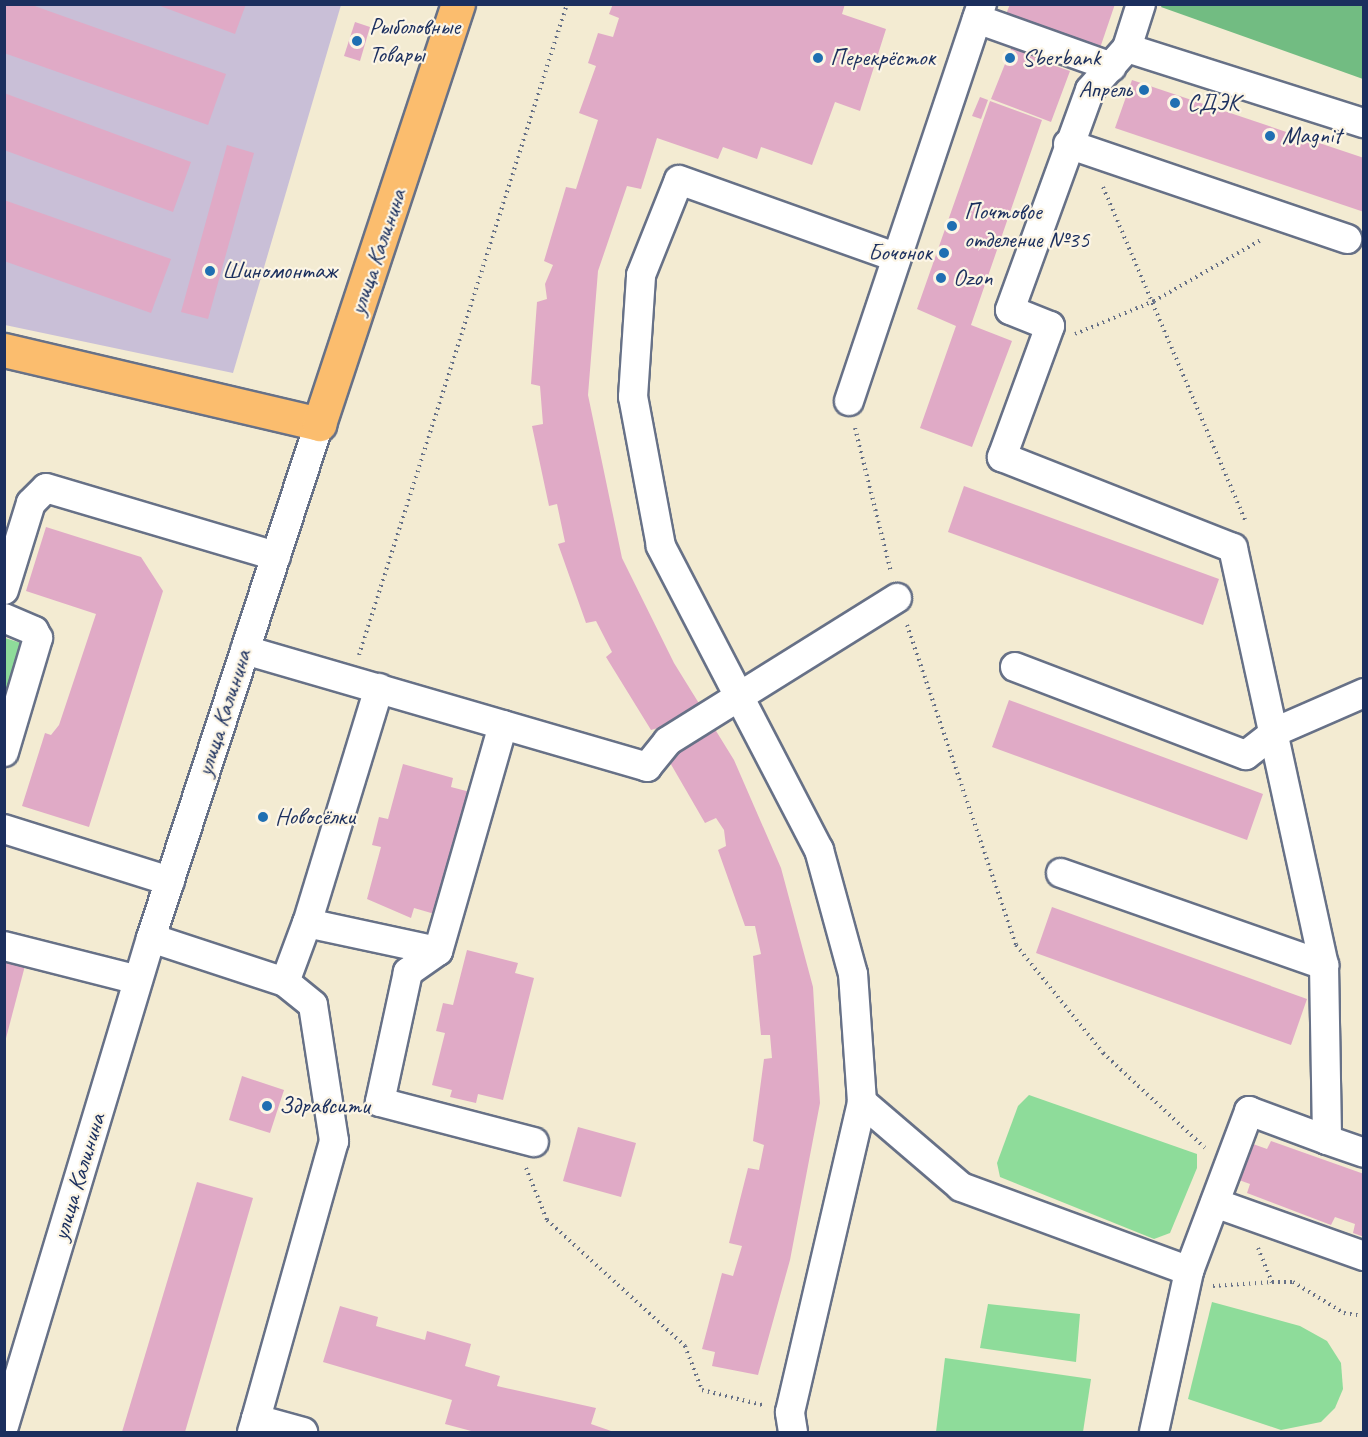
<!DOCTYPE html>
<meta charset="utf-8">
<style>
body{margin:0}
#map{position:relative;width:1368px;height:1437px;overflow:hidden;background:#f3ebd2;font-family:Caveat,sans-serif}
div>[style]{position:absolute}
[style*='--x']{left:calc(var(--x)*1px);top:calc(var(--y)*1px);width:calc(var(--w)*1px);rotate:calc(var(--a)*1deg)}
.industrial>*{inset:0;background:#c9bfd7}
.green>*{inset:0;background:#8edc9a}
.forest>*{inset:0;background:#72bc82}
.building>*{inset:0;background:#e0aac6}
.path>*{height:4px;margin-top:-2px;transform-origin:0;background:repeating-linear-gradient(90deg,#677187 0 1.5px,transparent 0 6px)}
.roads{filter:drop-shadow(2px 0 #677187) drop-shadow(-2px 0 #677187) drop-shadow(0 2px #677187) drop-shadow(0 -2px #677187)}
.minor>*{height:28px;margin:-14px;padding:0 14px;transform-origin:14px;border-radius:14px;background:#fff}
.major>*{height:33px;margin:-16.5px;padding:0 16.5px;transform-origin:16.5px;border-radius:16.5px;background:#fbbd6e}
.dots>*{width:16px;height:16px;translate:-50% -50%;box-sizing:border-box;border:3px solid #fcf5e5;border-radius:50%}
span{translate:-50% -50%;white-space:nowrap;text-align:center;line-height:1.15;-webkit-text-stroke:4.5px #fcf5e5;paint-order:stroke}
.poi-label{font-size:24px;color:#1b2f5e}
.left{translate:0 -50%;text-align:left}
.right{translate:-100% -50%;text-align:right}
.street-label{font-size:24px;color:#1b2f5e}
.frame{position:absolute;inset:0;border:6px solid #1b2f5e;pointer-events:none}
</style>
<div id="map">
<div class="industrial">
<div style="clip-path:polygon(5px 5px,341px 5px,233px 373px,5px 325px)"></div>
</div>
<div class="green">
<div style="clip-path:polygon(5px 638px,24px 644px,5px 705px)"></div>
<div style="clip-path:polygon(1029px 1095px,1197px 1154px,1197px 1168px,1170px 1233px,1154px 1239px,1000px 1177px,997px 1163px,1018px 1106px)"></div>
<div style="clip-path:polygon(1212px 1302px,1300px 1326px,1327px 1341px,1341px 1363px,1343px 1389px,1335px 1408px,1321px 1422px,1281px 1430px,1188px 1399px)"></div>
<div style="clip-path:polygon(988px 1304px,1080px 1314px,1076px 1362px,980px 1348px)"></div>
<div style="clip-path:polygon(945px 1358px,1091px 1379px,1083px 1432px,936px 1432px)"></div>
</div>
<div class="forest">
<div style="clip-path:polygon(1162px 5px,1363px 5px,1363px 79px,1161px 7px)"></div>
</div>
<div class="building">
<div style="clip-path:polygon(4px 4px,29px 4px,226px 74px,208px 125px,4px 53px)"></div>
<div style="clip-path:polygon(155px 4px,246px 4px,235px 34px)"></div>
<div style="clip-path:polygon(613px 4px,845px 4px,842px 14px,886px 29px,860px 111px,835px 102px,812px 165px,761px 147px,757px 159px,723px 147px,718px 159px,657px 138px,641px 189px,627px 186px,598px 271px,588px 395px,622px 558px,674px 663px,734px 760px,781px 868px,813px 987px,820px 1103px,790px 1260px,758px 1375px,712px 1366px,715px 1352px,702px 1349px,722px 1273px,733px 1276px,742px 1246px,729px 1243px,748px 1168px,759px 1170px,764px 1145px,753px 1141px,764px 1059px,772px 1058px,770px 1035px,761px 1035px,753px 956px,761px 954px,755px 926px,745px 926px,718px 850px,726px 846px,724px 830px,716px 818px,705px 823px,665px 754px,673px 750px,661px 727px,651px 730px,606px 657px,612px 652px,596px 621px,586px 623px,558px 544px,565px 542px,557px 504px,549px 506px,532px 426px,543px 424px,540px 386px,531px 384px,537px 302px,547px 299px,545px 284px,553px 265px,544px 261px,566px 187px,576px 189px,598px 120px,579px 113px,596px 66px,588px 63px,598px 33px,613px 37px,619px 18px,609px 14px)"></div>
<div style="clip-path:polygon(1010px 4px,1115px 4px,1099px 51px,1005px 17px)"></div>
<div style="clip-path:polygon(355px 22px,370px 27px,360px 61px,344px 56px)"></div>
<div style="clip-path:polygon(1015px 39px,1039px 47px,1035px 59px,1070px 71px,1051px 122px,991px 99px)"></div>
<div style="clip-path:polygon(1132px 80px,1364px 158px,1364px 212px,1115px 128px)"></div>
<div style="clip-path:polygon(4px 93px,191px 162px,173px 212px,4px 150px)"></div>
<div style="clip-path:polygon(980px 97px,988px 100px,981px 119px,972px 116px)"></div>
<div style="clip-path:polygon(990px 101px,1042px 120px,971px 325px,1012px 341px,972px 447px,920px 428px,956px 326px,917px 309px)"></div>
<div style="clip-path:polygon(227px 145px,254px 153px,208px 319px,181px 312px)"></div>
<div style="clip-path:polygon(4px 200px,171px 259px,151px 313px,4px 261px)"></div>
<div style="clip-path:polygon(964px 486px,1219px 579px,1203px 625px,948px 532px)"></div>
<div style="clip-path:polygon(46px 527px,141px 557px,163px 591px,89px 827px,22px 806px,45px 733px,51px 735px,59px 725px,96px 614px,26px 591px)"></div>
<div style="clip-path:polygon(1009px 700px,1263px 794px,1247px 840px,992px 747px)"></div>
<div style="clip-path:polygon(403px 764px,453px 778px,451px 787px,470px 792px,438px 915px,414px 908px,411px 918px,367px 899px,381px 847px,372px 845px,379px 817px,388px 819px)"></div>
<div style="clip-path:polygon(1052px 907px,1307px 999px,1291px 1045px,1036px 953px)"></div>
<div style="clip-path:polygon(467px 950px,518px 963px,515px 973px,534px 978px,503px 1100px,478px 1094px,476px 1103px,450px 1097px,452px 1090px,432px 1085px,445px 1033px,436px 1031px,443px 1003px,453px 1005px)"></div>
<div style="clip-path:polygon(5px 952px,27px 958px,5px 1042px)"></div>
<div style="clip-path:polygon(242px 1076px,284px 1090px,270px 1133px,229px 1120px)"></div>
<div style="clip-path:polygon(578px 1127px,636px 1143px,621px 1197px,563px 1181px)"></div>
<div style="clip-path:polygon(1271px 1141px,1364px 1174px,1364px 1237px,1353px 1233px,1355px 1224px,1335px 1217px,1331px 1225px,1247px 1193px,1250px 1184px,1239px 1180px,1253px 1144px,1267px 1149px)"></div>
<div style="clip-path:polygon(197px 1182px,253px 1198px,185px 1432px,122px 1432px)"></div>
<div style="clip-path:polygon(340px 1306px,378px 1317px,376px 1326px,425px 1340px,427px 1331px,471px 1344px,465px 1366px,500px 1376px,497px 1386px,596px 1408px,591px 1424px,614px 1432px,475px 1432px,445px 1424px,452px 1400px,323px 1362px)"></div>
</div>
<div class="path">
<div style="--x:1103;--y:187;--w:364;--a:66.9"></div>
<div style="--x:1075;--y:334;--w:86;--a:-22.7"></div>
<div style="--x:1154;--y:301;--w:123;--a:-29.7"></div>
<div style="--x:855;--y:428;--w:148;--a:76"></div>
<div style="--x:907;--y:625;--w:338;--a:71.2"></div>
<div style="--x:1016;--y:945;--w:139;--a:51.1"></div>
<div style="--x:1103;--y:1053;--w:139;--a:43"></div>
<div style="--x:359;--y:655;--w:683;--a:-72.28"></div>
<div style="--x:526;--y:1168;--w:56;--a:68"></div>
<div style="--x:547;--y:1220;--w:187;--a:42.4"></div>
<div style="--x:685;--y:1346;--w:47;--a:68.9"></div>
<div style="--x:702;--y:1390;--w:62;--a:14"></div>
<div style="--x:1258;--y:1248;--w:37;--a:68"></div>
<div style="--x:1272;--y:1282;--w:21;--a:0"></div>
<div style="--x:1293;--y:1282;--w:60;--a:31.3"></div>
<div style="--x:1344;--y:1313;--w:20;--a:9"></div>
<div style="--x:1213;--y:1286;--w:59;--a:-3.9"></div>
</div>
<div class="roads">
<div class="minor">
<div style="--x:1141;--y:4;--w:46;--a:107.7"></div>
<div style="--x:1127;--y:48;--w:56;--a:131.4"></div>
<div style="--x:1090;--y:90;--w:234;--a:110"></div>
<div style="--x:1010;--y:310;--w:43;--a:21.8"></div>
<div style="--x:1050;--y:326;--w:140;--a:110.1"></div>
<div style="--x:1002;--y:457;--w:248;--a:21.5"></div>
<div style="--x:1233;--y:548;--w:427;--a:77.7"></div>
<div style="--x:1324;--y:965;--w:175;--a:89"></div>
<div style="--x:1327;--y:1140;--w:39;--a:19"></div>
<div style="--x:977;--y:19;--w:143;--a:19.6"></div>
<div style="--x:1127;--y:48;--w:249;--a:17.6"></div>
<div style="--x:1068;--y:144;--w:295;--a:18.8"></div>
<div style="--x:849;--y:401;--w:419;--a:-71.5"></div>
<div style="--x:4;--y:590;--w:91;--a:-72.8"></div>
<div style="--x:31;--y:503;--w:21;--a:-45"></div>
<div style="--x:46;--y:488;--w:240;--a:16.5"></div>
<div style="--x:4;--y:618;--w:33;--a:23"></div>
<div style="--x:34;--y:631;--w:8;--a:60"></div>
<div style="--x:38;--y:638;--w:119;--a:106.6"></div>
<div style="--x:245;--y:650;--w:419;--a:16.2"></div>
<div style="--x:647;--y:767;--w:33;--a:-51"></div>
<div style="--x:668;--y:741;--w:270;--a:-32"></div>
<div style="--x:1015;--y:667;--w:247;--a:20.9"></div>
<div style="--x:1246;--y:755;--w:39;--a:-38"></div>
<div style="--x:1277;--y:731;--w:95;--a:-23.6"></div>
<div style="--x:379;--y:688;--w:246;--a:107"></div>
<div style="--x:307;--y:923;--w:134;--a:12.1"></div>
<div style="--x:503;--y:725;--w:235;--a:106"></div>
<div style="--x:438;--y:951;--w:37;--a:145"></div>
<div style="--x:408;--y:972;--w:133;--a:102.2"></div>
<div style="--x:380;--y:1102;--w:159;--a:14.6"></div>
<div style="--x:4;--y:829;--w:174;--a:17.4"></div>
<div style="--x:1061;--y:873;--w:279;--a:19.3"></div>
<div style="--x:151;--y:938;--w:141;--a:18.2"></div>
<div style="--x:285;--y:982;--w:36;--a:39"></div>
<div style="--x:313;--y:1005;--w:138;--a:81.2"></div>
<div style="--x:334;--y:1141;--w:289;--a:105.7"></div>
<div style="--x:4;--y:946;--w:138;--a:14.2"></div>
<div style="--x:285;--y:982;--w:63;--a:-69.6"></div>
<div style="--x:862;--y:1102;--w:130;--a:40.6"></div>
<div style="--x:961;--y:1187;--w:243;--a:20.2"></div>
<div style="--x:1189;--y:1271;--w:171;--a:-69.4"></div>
<div style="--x:1249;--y:1111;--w:83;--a:20.4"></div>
<div style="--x:1215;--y:1203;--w:158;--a:19.6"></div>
<div style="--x:4;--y:1426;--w:510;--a:-73.24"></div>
<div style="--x:151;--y:938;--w:541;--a:-71.9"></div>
<div style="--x:252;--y:1432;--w:14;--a:-73"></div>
<div style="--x:256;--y:1419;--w:49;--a:15.5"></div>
<div style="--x:793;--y:1432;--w:20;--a:-99"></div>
<div style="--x:790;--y:1412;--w:318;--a:-76.9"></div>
<div style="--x:862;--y:1102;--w:128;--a:-94"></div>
<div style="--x:853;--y:974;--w:129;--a:-105.3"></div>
<div style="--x:819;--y:850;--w:343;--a:-117.5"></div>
<div style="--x:661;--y:546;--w:152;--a:-100.6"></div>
<div style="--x:633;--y:397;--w:122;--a:-86.2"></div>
<div style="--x:641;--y:275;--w:102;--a:-68.2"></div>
<div style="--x:679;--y:180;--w:227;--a:19.6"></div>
<div style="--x:1154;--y:1432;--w:165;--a:-77.7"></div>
</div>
<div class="major">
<div style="--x:4;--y:350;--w:324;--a:13.2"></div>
<div style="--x:319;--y:424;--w:442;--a:-71.7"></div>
</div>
</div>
<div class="dots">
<div style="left:357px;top:41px;background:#1f6fb2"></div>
<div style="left:818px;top:58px;background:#1f6fb2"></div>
<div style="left:1010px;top:58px;background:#1f6fb2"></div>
<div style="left:1144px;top:90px;background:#1f6fb2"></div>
<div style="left:1175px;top:103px;background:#1f6fb2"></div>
<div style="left:1270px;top:136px;background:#1f6fb2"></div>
<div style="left:952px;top:226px;background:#1f6fb2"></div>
<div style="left:944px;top:253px;background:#1f6fb2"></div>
<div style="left:210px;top:271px;background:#1f6fb2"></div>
<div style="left:941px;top:278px;background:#1f6fb2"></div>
<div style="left:263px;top:817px;background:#1f6fb2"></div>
<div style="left:267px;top:1106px;background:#1f6fb2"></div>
</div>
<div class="poi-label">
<span class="left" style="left:369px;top:41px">Рыболовные<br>Товары</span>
<span class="left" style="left:830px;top:58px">Перекрёсток</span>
<span class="left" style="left:1022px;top:58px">Sberbank</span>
<span class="right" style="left:1132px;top:90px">Апрель</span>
<span class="left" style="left:1187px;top:103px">СДЭК</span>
<span class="left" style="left:1282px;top:136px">Magnit</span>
<span class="left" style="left:964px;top:226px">Почтовое<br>отделение №35</span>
<span class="right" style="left:932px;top:253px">Бочонок</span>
<span class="left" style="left:222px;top:271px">Шиномонтаж</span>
<span class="left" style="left:953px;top:278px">Ozon</span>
<span class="left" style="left:275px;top:817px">Новосёлки</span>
<span class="left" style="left:279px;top:1106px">Здравсити</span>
</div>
<div class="street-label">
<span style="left:378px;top:252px;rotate:-71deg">улица Калинина</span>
<span style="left:224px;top:713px;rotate:-72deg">улица Калинина</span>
<span style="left:79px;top:1177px;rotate:-73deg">улица Калинина</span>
</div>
<div class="frame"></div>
</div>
